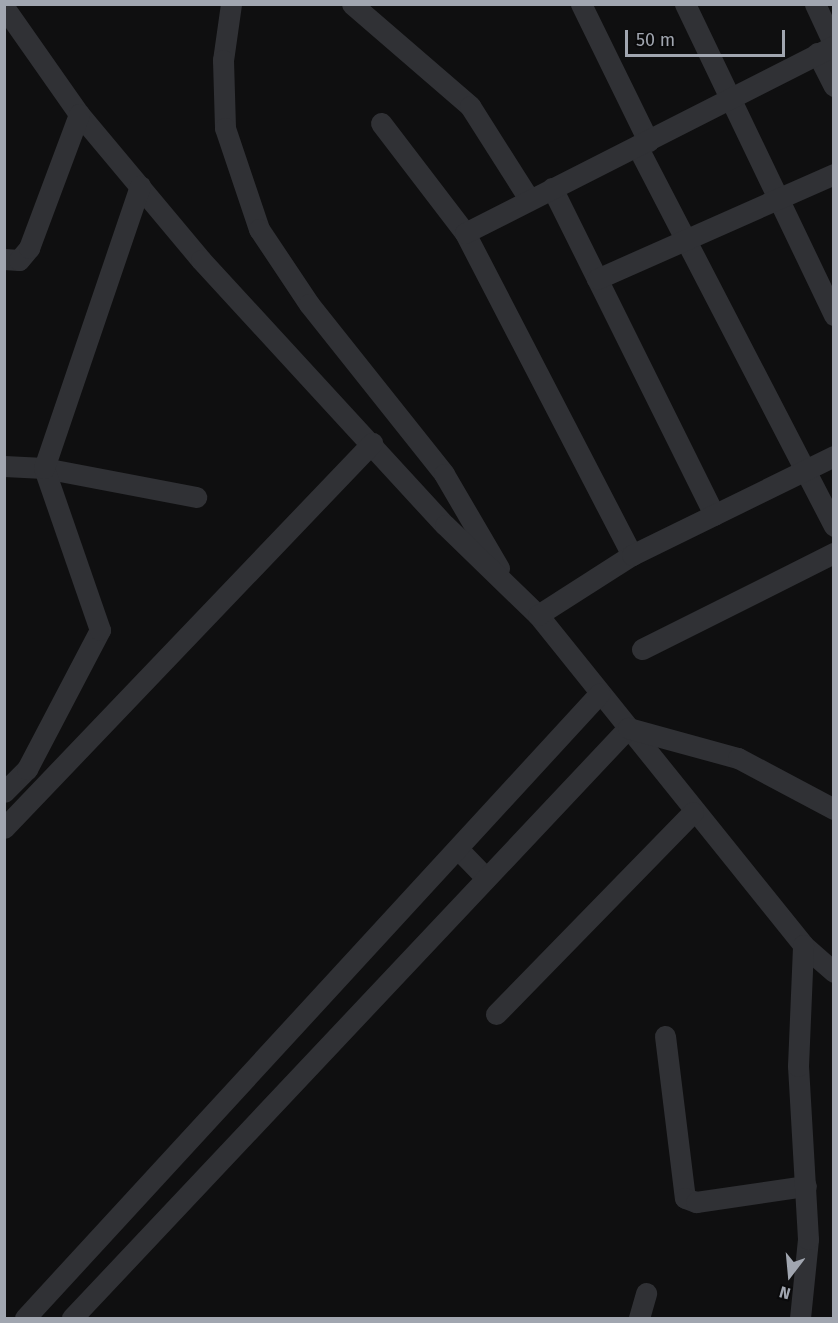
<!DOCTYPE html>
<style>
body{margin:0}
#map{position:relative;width:838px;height:1323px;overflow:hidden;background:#0f0f10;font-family:"Fira Sans",sans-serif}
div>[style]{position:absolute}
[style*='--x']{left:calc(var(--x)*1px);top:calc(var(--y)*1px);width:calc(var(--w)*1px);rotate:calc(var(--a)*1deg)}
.street>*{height:21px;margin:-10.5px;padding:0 10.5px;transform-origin:10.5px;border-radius:10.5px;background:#303135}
span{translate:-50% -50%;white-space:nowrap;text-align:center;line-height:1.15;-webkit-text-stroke:4.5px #0a0a0b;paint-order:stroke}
.frame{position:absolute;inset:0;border:6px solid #a1a6b0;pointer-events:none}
.north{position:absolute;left:760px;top:1245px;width:60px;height:60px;-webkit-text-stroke:4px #0a0a0b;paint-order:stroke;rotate:196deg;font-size:16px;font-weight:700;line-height:24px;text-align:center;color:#a1a6b0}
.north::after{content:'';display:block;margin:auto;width:21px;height:27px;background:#a1a6b0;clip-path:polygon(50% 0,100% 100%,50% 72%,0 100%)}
.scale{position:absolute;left:625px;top:30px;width:160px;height:27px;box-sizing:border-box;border:3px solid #a1a6b0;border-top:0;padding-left:8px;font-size:18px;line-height:21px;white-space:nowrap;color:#a1a6b0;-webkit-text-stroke:4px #0a0a0b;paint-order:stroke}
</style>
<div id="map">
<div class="street">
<div style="--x:231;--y:4;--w:57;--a:98.1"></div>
<div style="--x:223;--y:60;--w:68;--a:88.3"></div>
<div style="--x:225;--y:128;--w:107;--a:71.4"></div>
<div style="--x:259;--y:229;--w:90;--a:56.3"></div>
<div style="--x:309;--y:304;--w:217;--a:51.5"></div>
<div style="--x:444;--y:474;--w:109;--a:59.7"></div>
<div style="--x:352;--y:4;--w:156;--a:40.8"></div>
<div style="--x:470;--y:106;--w:110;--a:57.6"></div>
<div style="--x:581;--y:4;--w:153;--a:63.9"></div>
<div style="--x:685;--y:4;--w:345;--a:64.4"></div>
<div style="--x:815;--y:4;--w:45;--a:65.1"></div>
<div style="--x:4;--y:7;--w:131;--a:55"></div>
<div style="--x:79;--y:114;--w:190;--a:50.1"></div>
<div style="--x:201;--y:260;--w:360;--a:47.4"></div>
<div style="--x:445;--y:525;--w:129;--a:44.1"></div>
<div style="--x:538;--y:615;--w:423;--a:51.2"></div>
<div style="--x:803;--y:945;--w:41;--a:41.1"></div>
<div style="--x:817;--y:53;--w:37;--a:63"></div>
<div style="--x:381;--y:123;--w:138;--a:52.6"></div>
<div style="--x:465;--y:233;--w:363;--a:62.6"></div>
<div style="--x:637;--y:146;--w:428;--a:62.6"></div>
<div style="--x:552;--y:188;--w:365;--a:63.6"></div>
<div style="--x:465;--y:233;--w:414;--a:-26.9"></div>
<div style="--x:4;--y:259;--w:15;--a:4"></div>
<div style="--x:19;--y:260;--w:16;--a:-50"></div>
<div style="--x:29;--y:248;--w:143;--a:-69.5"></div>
<div style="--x:597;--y:279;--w:259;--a:-23.9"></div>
<div style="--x:4;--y:466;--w:40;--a:2.9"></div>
<div style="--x:44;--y:468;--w:155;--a:10.8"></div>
<div style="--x:538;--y:615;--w:112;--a:-32.6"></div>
<div style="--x:632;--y:555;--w:225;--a:-26.1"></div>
<div style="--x:642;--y:649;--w:215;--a:-26.6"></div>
<div style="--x:4;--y:792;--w:33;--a:-45"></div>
<div style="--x:27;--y:769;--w:157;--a:-62.3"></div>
<div style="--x:100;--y:630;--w:171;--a:-109.1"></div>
<div style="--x:44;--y:468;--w:298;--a:-71.2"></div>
<div style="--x:4;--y:828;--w:533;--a:-46.29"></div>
<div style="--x:459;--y:850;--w:39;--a:46"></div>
<div style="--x:496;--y:1014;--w:282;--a:-45.7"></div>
<div style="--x:665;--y:1036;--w:163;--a:83"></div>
<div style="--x:685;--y:1198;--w:12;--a:20"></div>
<div style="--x:696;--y:1202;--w:111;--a:-8.3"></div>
<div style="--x:25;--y:1318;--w:849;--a:-47.39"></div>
<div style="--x:72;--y:1318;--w:811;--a:-46.7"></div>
<div style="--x:628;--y:728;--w:114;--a:15.3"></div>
<div style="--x:738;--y:758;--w:109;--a:28"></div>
<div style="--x:639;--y:1318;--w:26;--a:-74"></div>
<div style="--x:800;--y:1318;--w:79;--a:-84.2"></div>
<div style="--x:808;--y:1239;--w:173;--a:-93.3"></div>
<div style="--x:798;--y:1066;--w:121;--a:-87.6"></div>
</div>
<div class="frame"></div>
<div class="north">N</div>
<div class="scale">50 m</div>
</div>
